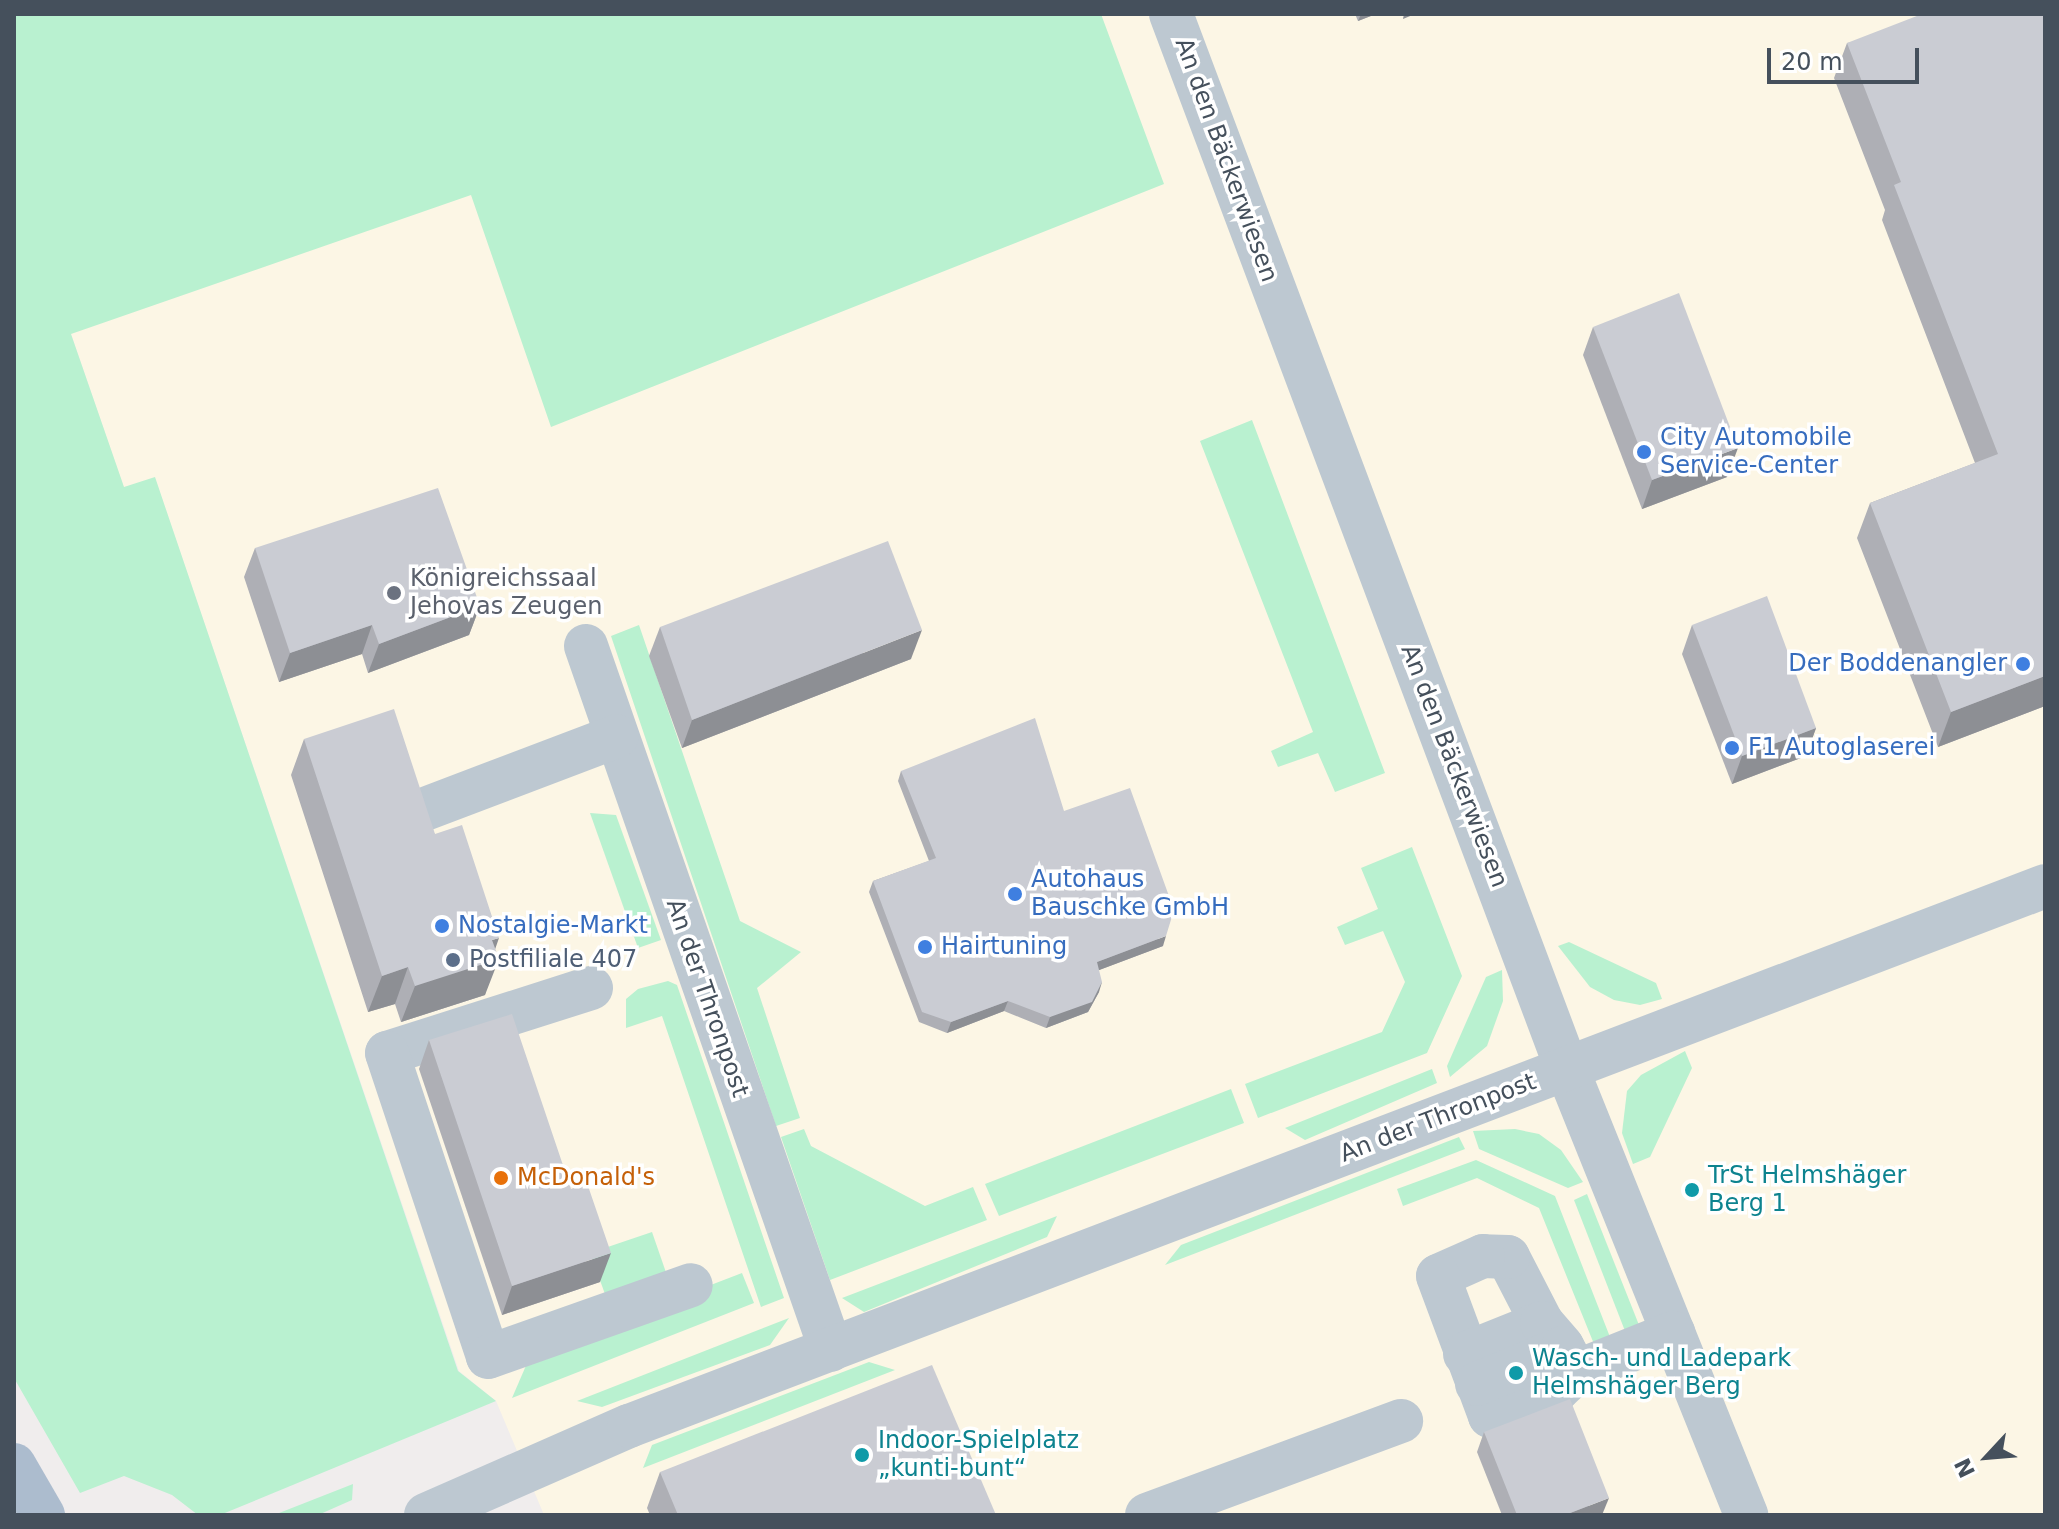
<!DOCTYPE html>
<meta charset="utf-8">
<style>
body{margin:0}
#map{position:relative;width:2059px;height:1529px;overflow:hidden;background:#f0eded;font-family:"DejaVu Sans",sans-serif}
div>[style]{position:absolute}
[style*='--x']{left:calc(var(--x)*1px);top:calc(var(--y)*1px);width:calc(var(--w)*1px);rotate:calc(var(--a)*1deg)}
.commercial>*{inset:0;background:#fcf6e5}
.green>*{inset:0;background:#b9f1d0}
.minor>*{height:44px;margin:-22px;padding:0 22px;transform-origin:22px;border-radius:22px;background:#bdc8d1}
.major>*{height:44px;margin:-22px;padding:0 22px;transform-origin:22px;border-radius:22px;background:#acbcce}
.wall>*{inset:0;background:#aeafb5}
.shaded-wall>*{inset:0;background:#8d8f94}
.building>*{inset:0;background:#caccd3}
.dots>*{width:22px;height:22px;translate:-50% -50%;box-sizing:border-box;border:4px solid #fff;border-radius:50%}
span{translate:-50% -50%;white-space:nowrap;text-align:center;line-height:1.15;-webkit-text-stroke:7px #fff;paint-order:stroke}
.street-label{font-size:24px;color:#45505c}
.shop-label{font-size:24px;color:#366cbe}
.left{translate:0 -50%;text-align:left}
.right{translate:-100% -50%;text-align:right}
.worship-label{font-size:24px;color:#5b616d}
.service-label{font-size:24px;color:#4e5e75}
.culture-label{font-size:24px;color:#0d838f}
.food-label{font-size:24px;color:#c56008}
.frame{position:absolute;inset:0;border:16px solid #45505c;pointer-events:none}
.north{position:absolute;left:1947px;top:1417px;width:80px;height:80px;-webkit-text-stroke:6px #fff;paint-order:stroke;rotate:244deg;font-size:22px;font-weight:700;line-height:32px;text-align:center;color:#45505c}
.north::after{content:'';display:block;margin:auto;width:28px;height:36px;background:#45505c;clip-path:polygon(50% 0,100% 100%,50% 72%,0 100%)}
.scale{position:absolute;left:1767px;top:48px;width:152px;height:36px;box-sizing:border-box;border:4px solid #45505c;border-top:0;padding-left:10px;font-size:24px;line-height:28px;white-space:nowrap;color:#45505c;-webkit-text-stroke:6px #fff;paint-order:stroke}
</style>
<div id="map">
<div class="commercial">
<div style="clip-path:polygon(14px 14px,2045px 14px,2045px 1515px,544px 1515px,496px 1401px,459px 1371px,155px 478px,124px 488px,71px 334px)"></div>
</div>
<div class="green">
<div style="clip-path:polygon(14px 14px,1101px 14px,1164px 184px,551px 427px,471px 195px,71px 334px,124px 487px,155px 477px,458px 1371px,496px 1401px,220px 1515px,198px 1515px,172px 1495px,124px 1476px,80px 1493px,14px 1378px)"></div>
<div style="clip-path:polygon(1252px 420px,1385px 773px,1335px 792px,1318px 753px,1278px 767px,1271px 751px,1313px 732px,1200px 441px)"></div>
<div style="clip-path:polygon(639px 625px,740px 921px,801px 952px,757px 988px,800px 1118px,776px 1126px,611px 636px)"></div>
<div style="clip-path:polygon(590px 813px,616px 815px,661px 940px,638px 948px)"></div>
<div style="clip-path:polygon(1412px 847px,1462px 976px,1427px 1053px,1258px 1118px,1245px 1084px,1382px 1032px,1405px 982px,1383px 931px,1345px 945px,1337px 927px,1378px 909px,1361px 868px)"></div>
<div style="clip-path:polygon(1569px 942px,1656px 983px,1662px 999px,1640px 1005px,1614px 1000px,1590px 987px,1558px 946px)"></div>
<div style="clip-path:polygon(1502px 970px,1503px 1001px,1487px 1046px,1450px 1077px,1447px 1066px,1486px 977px)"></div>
<div style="clip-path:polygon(668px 981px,677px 985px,784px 1298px,761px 1307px,662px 1016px,626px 1028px,626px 999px,638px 989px)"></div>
<div style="clip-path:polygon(1685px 1051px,1692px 1068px,1650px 1157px,1633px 1164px,1622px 1133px,1627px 1091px,1641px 1075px)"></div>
<div style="clip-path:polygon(1432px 1069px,1437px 1083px,1305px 1140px,1285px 1128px)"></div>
<div style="clip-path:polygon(1231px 1089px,1244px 1123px,999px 1216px,985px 1184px)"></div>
<div style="clip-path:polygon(804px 1129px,811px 1146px,925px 1206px,973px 1187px,987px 1220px,830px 1280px,781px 1137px)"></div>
<div style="clip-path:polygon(1515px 1129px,1539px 1134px,1561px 1150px,1583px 1182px,1568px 1188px,1479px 1149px,1473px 1131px)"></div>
<div style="clip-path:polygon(1459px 1137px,1465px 1149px,1165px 1265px,1181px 1245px)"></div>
<div style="clip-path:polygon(1476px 1160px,1555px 1196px,1610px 1337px,1594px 1344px,1539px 1208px,1477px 1178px,1403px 1206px,1397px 1189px)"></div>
<div style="clip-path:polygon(1587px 1194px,1639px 1325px,1625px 1331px,1574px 1200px)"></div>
<div style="clip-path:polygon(1057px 1216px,1047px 1237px,864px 1312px,842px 1298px)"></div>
<div style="clip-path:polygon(652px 1232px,670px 1284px,609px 1305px,590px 1253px)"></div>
<div style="clip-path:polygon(742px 1273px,754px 1303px,512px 1398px,531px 1354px)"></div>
<div style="clip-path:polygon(789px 1318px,770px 1345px,602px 1407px,577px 1401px)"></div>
<div style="clip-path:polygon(869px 1362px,895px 1370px,643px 1468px,652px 1445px)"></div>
<div style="clip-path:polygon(353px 1484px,352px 1500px,318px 1515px,274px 1515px)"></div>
</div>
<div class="minor">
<div style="--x:1171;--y:14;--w:1127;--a:69.43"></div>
<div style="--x:1567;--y:1069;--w:481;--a:68.1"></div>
<div style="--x:586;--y:646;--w:745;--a:70.81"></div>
<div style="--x:425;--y:809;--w:205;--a:-20.8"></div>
<div style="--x:591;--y:988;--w:214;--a:162.3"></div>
<div style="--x:387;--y:1053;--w:320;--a:71.6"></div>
<div style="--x:488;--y:1357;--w:215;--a:-19.5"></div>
<div style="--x:1542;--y:1323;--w:74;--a:-117.3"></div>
<div style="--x:1508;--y:1257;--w:25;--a:-178"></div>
<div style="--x:1483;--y:1256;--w:49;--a:156"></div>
<div style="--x:1438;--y:1276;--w:149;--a:69.6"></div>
<div style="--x:1490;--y:1416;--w:72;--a:-21.2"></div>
<div style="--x:1557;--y:1390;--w:26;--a:-43"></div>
<div style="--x:1465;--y:1354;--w:83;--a:-21.9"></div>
<div style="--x:1542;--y:1323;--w:30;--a:49"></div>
<div style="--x:1477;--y:1384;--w:93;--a:-22.7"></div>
<div style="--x:1563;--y:1348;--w:27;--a:62"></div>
<div style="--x:1576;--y:1372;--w:105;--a:-21.9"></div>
<div style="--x:426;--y:1515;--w:222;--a:-23.7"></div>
<div style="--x:629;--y:1426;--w:1515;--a:-20.87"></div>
<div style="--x:1147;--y:1515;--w:271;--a:-20.3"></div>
</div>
<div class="major">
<div style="--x:14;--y:1465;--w:58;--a:59.9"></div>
</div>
<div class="wall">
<div style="clip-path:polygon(1355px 14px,1376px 14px,1358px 21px)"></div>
<div style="clip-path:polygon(2045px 14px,2045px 706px,1938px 747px,1857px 538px,1870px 503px,1975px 463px,1882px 220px,1885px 210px,1834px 78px,1847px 43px)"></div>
<div style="clip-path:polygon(1593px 327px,1727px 477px,1642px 509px,1583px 355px)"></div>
<div style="clip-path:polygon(255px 548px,480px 606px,469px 635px,368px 673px,362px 654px,279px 682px,244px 577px)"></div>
<div style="clip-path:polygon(1692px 625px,1816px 728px,1806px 756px,1732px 784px,1682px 654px)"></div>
<div style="clip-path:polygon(660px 627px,911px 659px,682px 748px,649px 656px)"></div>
<div style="clip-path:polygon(304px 739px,435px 834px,495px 949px,485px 995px,401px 1022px,395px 1004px,368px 1012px,291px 775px)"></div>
<div style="clip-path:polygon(901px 771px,1064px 811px,1163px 946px,1099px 970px,1099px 992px,1088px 1012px,1046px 1028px,1004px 1011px,947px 1033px,919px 1022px,869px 892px,873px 881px,929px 861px,898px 781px)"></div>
<div style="clip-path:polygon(429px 1040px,600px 1282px,502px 1315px,419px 1069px)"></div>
<div style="clip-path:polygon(1484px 1432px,1602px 1515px,1502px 1515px,1477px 1452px)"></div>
<div style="clip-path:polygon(660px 1472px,996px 1515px,650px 1515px,647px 1508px)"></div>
</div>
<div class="shaded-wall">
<div style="clip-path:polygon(1361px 14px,1376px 14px,1358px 21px)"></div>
<div style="clip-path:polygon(1404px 14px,1415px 14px,1403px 19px)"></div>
<div style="clip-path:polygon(1738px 448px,1727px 477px,1642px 509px,1652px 480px)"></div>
<div style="clip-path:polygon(480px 606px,469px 635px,368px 673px,379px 644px)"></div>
<div style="clip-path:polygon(372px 625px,362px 654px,279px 682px,290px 653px)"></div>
<div style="clip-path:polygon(922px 630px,911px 659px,682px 748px,692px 720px)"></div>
<div style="clip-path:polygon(2045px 676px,2045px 706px,1938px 747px,1951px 712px)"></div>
<div style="clip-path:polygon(1816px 728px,1806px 756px,1732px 784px,1742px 756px)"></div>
<div style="clip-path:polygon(1166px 936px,1163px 946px,1094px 972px,1097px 962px)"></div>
<div style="clip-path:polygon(499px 938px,491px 961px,499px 959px,485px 995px,401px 1022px,415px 986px,492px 940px)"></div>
<div style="clip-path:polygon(408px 967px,395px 1004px,368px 1012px,382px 976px)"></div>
<div style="clip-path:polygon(1102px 982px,1099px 992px,1088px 1012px,1046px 1028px,1050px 1017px)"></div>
<div style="clip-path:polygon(1008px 1001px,1004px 1011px,947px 1033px,951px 1022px)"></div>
<div style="clip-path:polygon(611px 1253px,600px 1282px,502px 1315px,512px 1286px)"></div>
<div style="clip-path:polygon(1609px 1498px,1602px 1515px,1565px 1515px)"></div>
</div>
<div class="building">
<div style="clip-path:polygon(1922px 14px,2045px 14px,2045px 676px,1951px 712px,1870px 503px,1998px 454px,1894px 185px,1901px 182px,1847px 43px)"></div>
<div style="clip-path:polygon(1679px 293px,1738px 448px,1652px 480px,1593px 327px)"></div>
<div style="clip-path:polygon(438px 488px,480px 606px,379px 644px,372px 625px,290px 653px,255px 548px)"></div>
<div style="clip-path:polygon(888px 541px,922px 630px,692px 720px,660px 627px)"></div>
<div style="clip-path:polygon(1767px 596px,1816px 728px,1742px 756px,1692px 625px)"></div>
<div style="clip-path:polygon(394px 709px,435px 834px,462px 825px,499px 938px,492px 940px,499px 959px,415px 986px,408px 967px,382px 976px,304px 739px)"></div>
<div style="clip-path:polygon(1035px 718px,1064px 811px,1130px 788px,1174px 910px,1166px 936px,1097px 962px,1102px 982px,1092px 1002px,1050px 1017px,1008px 1001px,951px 1022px,922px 1012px,873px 881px,936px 858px,901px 771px)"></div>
<div style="clip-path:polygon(512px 1014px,571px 1189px,587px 1183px,611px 1253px,512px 1286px,429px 1040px)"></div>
<div style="clip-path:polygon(932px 1365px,996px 1515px,678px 1515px,660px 1472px)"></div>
<div style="clip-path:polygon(1570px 1399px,1609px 1498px,1565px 1515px,1517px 1515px,1484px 1432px)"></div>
</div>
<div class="dots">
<div style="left:1644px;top:452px;background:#3f7fe0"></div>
<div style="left:394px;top:593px;background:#6b7280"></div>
<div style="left:2023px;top:664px;background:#3f7fe0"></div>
<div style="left:1732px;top:748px;background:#3f7fe0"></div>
<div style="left:1015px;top:894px;background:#3f7fe0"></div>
<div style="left:442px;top:926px;background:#3f7fe0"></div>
<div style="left:925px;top:947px;background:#3f7fe0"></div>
<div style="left:453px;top:960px;background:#5c6f8a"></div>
<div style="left:501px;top:1178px;background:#e8710a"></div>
<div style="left:1692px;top:1190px;background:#0f9aa8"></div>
<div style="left:1516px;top:1373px;background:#0f9aa8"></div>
<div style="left:862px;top:1455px;background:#0f9aa8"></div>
</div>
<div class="street-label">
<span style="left:1226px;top:160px;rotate:70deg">An den Bäckerwiesen</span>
<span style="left:1454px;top:766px;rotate:69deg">An den Bäckerwiesen</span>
<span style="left:707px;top:998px;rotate:71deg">An der Thronpost</span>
<span style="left:1438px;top:1118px;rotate:-21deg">An der Thronpost</span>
</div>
<div class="shop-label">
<span class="left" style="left:1660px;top:452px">City Automobile<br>Service-Center</span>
<span class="right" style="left:2007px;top:664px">Der Boddenangler</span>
<span class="left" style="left:1748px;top:748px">F1 Autoglaserei</span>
<span class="left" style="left:1031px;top:894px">Autohaus<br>Bauschke GmbH</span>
<span class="left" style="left:458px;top:926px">Nostalgie-Markt</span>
<span class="left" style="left:941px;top:947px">Hairtuning</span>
</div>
<div class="worship-label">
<span class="left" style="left:410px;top:593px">Königreichssaal<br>Jehovas Zeugen</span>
</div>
<div class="service-label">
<span class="left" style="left:469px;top:960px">Postfiliale 407</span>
</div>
<div class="culture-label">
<span class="left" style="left:1708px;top:1190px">TrSt Helmshäger<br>Berg 1</span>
<span class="left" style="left:1532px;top:1373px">Wasch- und Ladepark<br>Helmshäger Berg</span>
<span class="left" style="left:878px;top:1455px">Indoor-Spielplatz<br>„kunti-bunt“</span>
</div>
<div class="food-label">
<span class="left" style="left:517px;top:1178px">McDonald's</span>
</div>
<div class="frame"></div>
<div class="north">N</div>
<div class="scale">20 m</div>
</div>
